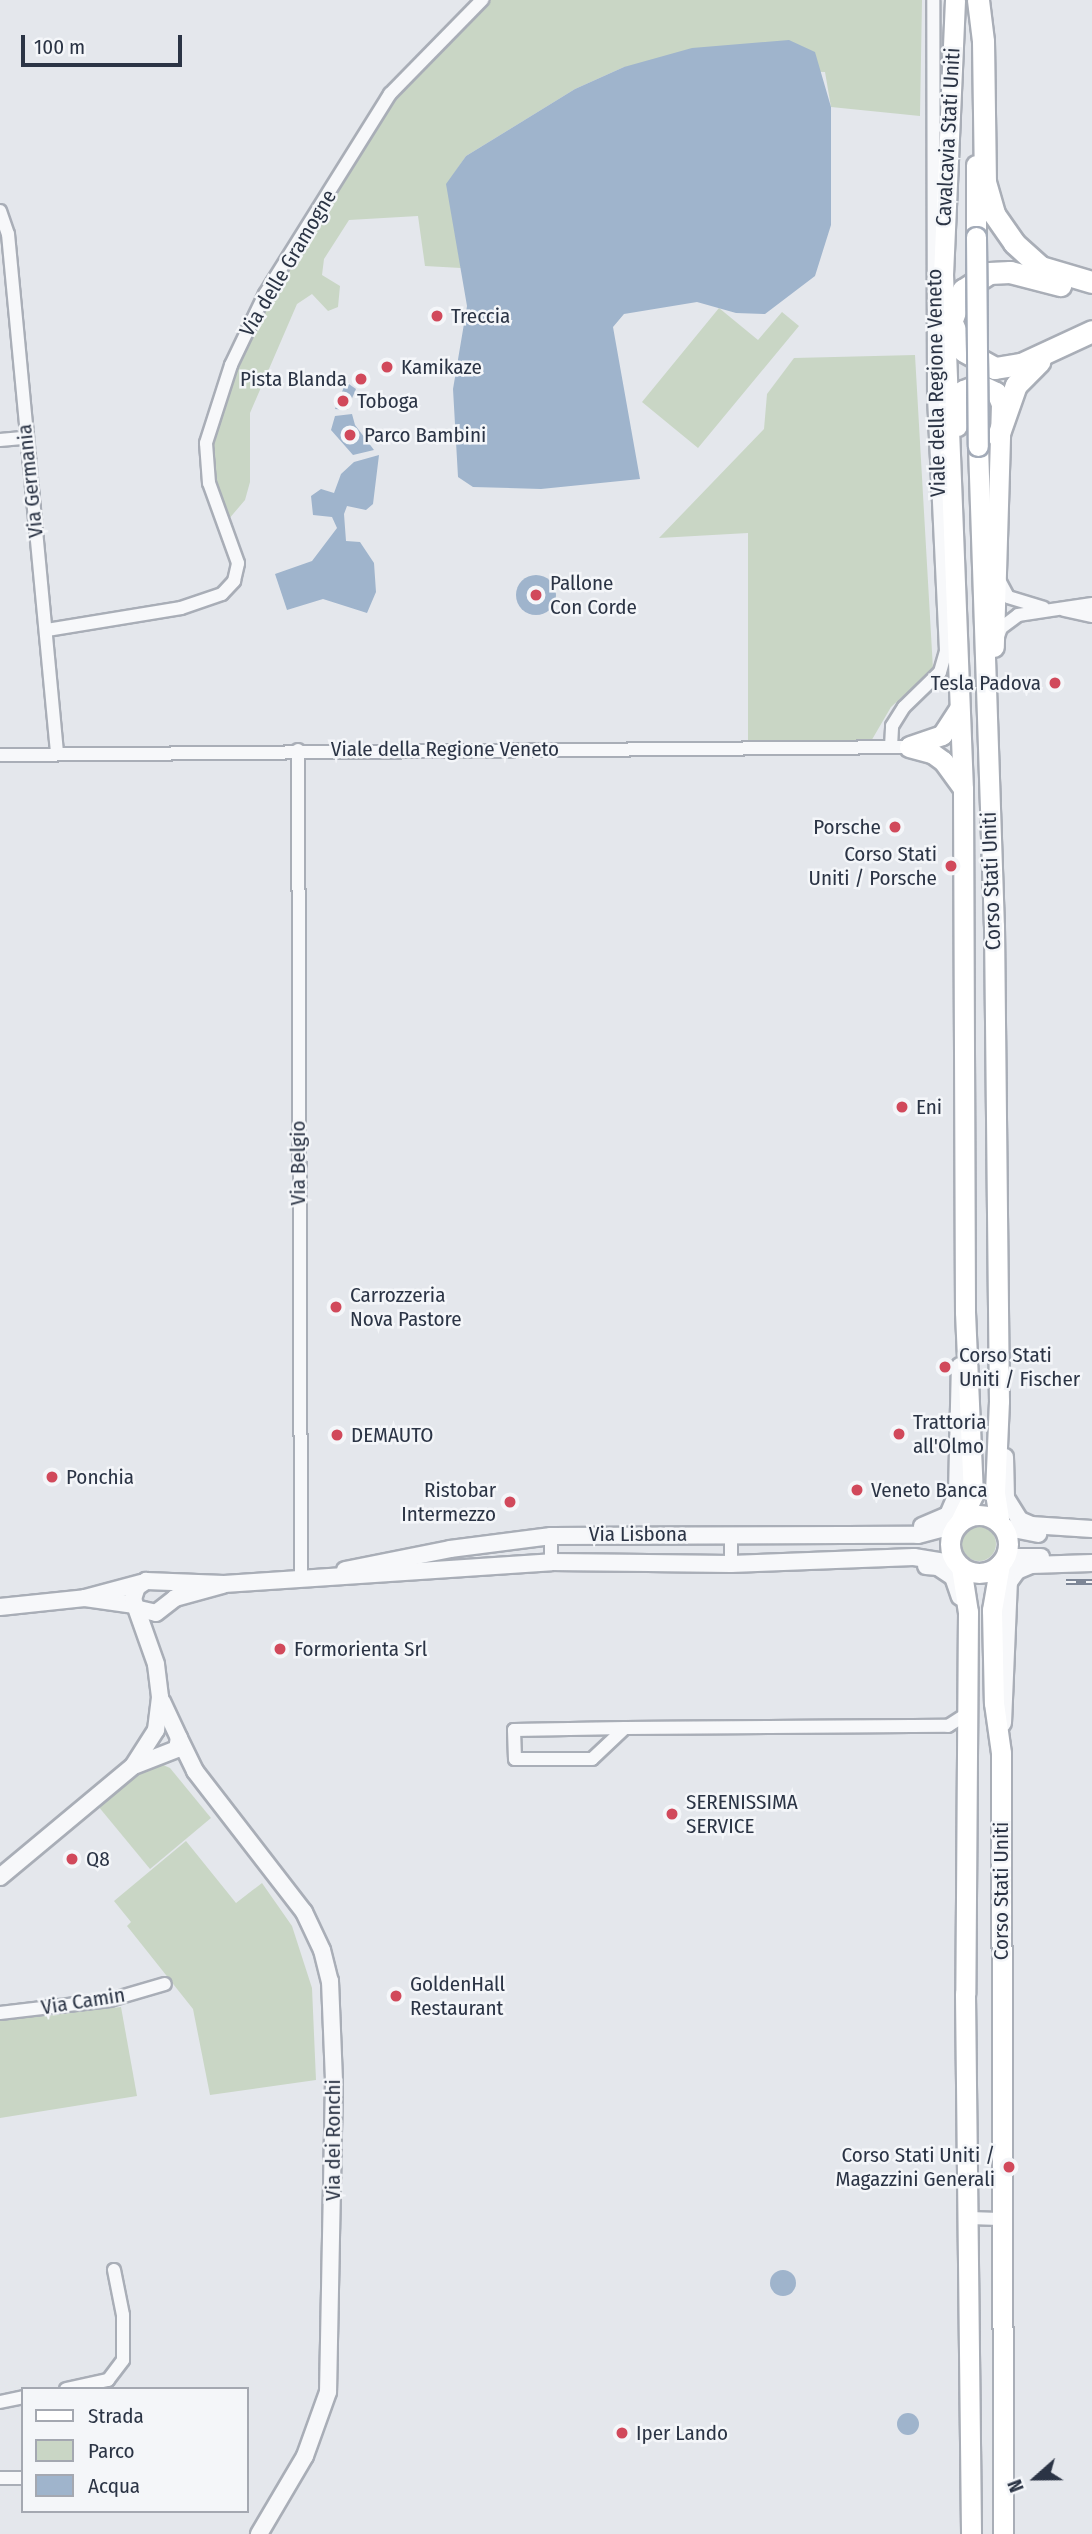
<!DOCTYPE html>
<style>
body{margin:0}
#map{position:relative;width:1092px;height:2534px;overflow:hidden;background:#e4e7ec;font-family:"Fira Sans Condensed",sans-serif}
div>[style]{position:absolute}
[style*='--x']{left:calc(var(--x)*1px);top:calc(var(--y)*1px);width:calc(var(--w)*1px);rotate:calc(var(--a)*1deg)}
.green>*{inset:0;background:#c9d6c5}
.round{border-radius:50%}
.water>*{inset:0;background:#9fb4cc}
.roads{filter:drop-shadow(2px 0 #a9aeb7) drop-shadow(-2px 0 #a9aeb7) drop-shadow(0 2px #a9aeb7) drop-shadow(0 -2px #a9aeb7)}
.minor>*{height:12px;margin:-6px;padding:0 6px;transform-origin:6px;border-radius:6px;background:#f7f8fa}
.tertiary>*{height:16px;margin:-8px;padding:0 8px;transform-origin:8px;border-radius:8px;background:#f7f8fa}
.primary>*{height:19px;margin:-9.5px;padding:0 9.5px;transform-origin:9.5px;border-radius:9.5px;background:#fff}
.primary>.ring{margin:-9.5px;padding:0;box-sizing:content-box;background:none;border:19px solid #fff;border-radius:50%}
.motorway>*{height:21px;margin:-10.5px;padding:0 10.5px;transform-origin:10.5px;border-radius:10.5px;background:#fff}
.rail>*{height:6px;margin-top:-3px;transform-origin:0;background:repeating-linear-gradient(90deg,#f4f6f9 0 10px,#7d8696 0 20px);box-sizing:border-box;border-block:2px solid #7d8696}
.bridges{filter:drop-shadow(2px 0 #a3abb8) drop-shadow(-2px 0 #a3abb8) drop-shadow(0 2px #a3abb8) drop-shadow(0 -2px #a3abb8)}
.primary-bridge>*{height:19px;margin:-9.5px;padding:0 9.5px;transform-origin:9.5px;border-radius:9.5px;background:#fff}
.dots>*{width:19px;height:19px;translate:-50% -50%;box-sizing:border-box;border:4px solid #f4f6f9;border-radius:50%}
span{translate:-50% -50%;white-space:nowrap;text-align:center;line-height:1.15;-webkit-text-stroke:5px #f4f6f9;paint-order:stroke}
.street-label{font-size:21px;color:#2b3445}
.poi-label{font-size:21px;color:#2b3445}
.left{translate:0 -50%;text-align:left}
.right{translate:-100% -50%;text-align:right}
.legend{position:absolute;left:21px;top:2387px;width:228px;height:126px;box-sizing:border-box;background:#f4f6f9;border:2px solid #a4a8b1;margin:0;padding:9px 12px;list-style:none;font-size:21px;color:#2b3445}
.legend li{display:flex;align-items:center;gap:14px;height:35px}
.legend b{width:35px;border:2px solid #a4a8b1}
.north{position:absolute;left:1001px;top:2443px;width:70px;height:70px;-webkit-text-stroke:5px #f4f6f9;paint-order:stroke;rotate:249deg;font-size:19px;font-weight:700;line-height:28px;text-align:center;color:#2b3445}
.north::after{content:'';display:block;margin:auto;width:24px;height:32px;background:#2b3445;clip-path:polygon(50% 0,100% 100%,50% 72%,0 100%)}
.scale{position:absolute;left:21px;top:35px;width:161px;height:32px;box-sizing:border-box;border:4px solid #2b3445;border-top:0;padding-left:9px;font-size:21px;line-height:24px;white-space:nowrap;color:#2b3445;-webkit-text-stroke:5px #f4f6f9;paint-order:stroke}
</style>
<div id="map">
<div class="green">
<div style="clip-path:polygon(488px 0,922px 0,920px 116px,831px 107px,825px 72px,624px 67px,575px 89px,466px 156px,447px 184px,461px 268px,425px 266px,418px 216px,349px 220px,324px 259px,322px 275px,340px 286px,338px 307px,328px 311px,312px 294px,297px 304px,250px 413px,250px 482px,245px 500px,228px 520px,214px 481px,210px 444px,247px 330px,391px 95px)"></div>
<div style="clip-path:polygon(719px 308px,758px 340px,782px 312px,799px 326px,698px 448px,642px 402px)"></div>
<div style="clip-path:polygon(915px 355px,933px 669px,891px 707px,870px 743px,748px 740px,748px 533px,659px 538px,764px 429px,767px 394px,794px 358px)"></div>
<div class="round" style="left:962px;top:1527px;width:34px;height:34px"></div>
<div style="clip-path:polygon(152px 1760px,170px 1768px,211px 1818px,150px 1869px,98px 1806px)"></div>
<div style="clip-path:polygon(186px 1841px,236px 1903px,262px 1883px,292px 1926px,312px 1988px,316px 2080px,210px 2095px,193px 2009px,127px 1926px,131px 1922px,114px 1901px)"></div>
<div style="clip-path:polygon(121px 2007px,137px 2096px,0 2118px,0 2020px)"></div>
</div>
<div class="water">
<div style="clip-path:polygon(789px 40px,815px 52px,831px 107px,831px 225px,815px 276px,765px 314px,736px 313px,697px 302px,624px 314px,613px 327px,640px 479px,541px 489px,473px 487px,458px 477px,453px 389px,467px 306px,446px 184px,466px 156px,575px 89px,624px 67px,692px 48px)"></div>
<div style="clip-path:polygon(346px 382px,356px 389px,347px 410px,335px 409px)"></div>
<div style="clip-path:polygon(352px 414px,355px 425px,374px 450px,353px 455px,331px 430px,335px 416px)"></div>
<div style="clip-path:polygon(379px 455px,373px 504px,366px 510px,347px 506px,344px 514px,346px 541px,360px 542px,374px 563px,376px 592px,367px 613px,323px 599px,287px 610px,275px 574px,312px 561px,337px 528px,332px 517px,313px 515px,311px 496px,321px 489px,334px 493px,341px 474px,354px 462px)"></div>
<div class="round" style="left:516px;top:575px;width:40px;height:40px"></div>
<div class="round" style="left:770px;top:2270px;width:26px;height:26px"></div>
<div class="round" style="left:897px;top:2413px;width:22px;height:22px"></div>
</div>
<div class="roads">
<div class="minor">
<div style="--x:0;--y:211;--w:24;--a:71"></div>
<div style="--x:8;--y:234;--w:520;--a:84.6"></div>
<div style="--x:0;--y:440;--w:25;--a:-5"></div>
<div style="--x:998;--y:578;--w:21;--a:62"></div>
<div style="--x:1008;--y:597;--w:37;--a:17"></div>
<div style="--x:1064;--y:610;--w:29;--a:12"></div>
<div style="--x:47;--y:630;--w:136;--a:-9.3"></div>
<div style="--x:181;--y:608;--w:43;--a:-18.9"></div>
<div style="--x:222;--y:594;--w:18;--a:-47"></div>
<div style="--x:234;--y:581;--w:18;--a:-77"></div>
<div style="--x:238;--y:563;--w:85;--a:-109.9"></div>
<div style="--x:209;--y:483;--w:40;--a:-94.3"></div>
<div style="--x:206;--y:443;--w:82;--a:-72.2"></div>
<div style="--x:231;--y:365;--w:79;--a:-64.4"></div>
<div style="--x:265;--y:294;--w:236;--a:-58"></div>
<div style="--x:390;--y:94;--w:132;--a:-45.6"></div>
<div style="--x:997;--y:639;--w:12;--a:-70"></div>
<div style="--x:1001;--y:628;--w:21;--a:-37"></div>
<div style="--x:1018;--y:615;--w:75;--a:-8.5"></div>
<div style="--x:891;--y:747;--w:21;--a:-87"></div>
<div style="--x:892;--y:726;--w:22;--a:-58"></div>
<div style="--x:904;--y:707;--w:50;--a:-44.2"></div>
<div style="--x:940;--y:672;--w:22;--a:-74"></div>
<div style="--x:946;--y:651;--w:253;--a:-92.7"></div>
<div style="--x:934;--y:398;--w:398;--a:-90.1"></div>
<div style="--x:298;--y:750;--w:827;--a:89.79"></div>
<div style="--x:0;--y:755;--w:909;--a:-0.5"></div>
<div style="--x:551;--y:1536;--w:26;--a:90"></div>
<div style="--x:731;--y:1564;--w:30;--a:-90"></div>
<div style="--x:625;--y:1728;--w:45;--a:136.8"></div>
<div style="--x:592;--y:1759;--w:77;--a:180"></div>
<div style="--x:515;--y:1759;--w:29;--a:-92"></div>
<div style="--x:514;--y:1730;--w:111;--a:-1"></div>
<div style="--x:625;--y:1728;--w:323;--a:-0.4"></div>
<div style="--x:948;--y:1726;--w:24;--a:-33"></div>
<div style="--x:0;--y:2013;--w:111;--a:-6.7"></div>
<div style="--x:110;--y:2000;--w:57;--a:-16.2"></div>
<div style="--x:968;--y:2218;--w:33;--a:2"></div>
<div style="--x:66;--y:2389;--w:43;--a:-12.1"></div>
<div style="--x:108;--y:2380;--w:25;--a:-53"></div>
<div style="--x:123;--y:2360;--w:45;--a:-90"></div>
<div style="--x:123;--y:2315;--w:46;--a:-101.3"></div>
<div style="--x:0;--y:2402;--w:24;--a:-12"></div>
<div style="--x:0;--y:2478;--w:23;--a:0"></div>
</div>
<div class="tertiary">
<div style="--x:1005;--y:1457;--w:41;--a:88.6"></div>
<div style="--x:1006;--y:1498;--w:26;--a:58"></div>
<div style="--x:1020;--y:1520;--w:12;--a:24"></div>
<div style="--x:1031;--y:1525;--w:61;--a:3.8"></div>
<div style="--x:922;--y:1526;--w:28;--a:-23"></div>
<div style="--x:948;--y:1515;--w:23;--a:-67"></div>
<div style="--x:957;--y:1494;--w:128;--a:-88.7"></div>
<div style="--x:1003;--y:1527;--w:36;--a:11"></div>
<div style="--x:1001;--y:1562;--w:15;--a:-20"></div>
<div style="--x:1015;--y:1557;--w:26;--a:0"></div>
<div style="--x:926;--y:1566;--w:12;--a:5"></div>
<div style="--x:938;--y:1567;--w:18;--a:34"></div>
<div style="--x:953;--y:1577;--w:21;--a:71"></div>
<div style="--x:345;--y:1570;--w:107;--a:-11.3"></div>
<div style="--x:450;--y:1549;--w:102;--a:-7.3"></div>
<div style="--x:551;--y:1536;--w:367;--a:-0.2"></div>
<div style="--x:918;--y:1535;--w:39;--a:-15"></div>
<div style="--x:85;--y:1598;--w:50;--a:8"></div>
<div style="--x:0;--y:1607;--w:85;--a:-6"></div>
<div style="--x:85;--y:1598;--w:58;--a:-15"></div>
<div style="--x:139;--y:1609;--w:17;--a:13"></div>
<div style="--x:156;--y:1613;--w:24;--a:-38"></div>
<div style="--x:175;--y:1598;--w:50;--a:-15.2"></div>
<div style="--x:1003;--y:1723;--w:141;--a:-87.6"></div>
<div style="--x:1009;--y:1582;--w:14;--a:-54"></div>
<div style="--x:1017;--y:1571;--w:15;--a:-23"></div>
<div style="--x:1031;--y:1565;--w:61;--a:-1.9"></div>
<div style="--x:179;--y:1738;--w:37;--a:64"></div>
<div style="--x:195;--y:1771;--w:178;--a:52.3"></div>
<div style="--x:304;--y:1912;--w:42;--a:64.7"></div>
<div style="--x:322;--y:1950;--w:32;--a:76"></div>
<div style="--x:330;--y:1981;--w:100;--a:87.7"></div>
<div style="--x:334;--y:2081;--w:311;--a:91.1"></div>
<div style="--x:328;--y:2392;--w:68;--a:109.8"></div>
<div style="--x:305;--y:2456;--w:91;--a:120.5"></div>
<div style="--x:136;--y:1765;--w:44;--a:-21.3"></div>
<div style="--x:177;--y:1749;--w:11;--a:-80"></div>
<div style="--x:179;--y:1738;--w:40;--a:-115"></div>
<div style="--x:0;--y:1877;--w:173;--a:-39.8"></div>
<div style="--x:133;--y:1766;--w:43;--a:-57.4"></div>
<div style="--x:156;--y:1730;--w:33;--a:-83"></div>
<div style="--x:160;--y:1697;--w:33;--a:-97"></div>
<div style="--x:156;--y:1664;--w:69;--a:-109.5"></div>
<div style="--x:133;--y:1599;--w:13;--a:-72"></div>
<div style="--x:137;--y:1587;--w:11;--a:-34"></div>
<div style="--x:146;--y:1581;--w:78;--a:2.2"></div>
<div style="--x:224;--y:1584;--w:328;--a:-3.8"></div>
<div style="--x:551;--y:1562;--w:180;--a:0.6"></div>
<div style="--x:731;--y:1564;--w:183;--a:-2.2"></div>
<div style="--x:914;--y:1557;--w:45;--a:9"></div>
</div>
<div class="primary">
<div style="--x:955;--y:0;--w:274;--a:92.5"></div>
<div style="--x:943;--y:274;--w:516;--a:87.78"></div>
<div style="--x:963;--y:790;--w:522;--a:89.78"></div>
<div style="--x:965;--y:1312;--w:183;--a:87.5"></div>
<div style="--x:973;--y:1495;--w:28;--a:116"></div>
<div style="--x:976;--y:237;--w:72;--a:-90"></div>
<div style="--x:957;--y:426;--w:25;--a:-88"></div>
<div style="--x:958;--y:401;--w:12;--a:-66"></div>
<div style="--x:963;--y:390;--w:17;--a:-21"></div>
<div style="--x:979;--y:384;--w:19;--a:25"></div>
<div style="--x:996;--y:392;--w:13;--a:67"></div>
<div style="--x:1001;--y:404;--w:243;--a:91.7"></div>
<div style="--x:978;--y:446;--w:480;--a:88.1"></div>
<div style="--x:994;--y:926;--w:475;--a:89.4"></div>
<div style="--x:999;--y:1401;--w:92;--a:92.5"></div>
<div style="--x:995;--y:1493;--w:31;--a:81"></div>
<div style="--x:910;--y:746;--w:34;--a:-19"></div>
<div style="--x:942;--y:735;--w:31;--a:-57"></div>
<div style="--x:909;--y:747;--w:24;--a:15"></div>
<div style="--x:932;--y:753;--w:14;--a:36"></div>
<div style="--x:943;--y:761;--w:34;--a:54"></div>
<div class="ring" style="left:950px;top:1515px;width:39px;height:39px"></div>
<div style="--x:1000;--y:1564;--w:47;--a:99.9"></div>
<div style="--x:992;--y:1610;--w:93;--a:88.8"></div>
<div style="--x:994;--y:1703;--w:50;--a:82"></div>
<div style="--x:1001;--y:1753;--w:781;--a:89.85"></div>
<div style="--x:961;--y:1567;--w:46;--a:81.2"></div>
<div style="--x:968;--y:1612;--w:382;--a:90.4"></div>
<div style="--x:965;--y:1994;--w:540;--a:89.36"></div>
</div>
<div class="motorway">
<div style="--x:978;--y:0;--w:41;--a:83"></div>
<div style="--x:983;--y:41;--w:141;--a:89.2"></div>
<div style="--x:985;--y:182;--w:33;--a:74"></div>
<div style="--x:994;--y:214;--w:35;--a:55"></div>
<div style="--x:1014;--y:243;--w:36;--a:42"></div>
<div style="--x:1041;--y:267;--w:53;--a:16.4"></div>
<div style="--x:953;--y:317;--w:29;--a:-70"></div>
<div style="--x:963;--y:290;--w:31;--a:-33"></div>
<div style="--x:989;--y:273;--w:21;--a:-3"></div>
<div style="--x:1010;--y:272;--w:52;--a:14.6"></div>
<div style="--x:953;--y:325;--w:28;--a:67"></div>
<div style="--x:964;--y:351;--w:35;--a:29"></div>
<div style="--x:995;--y:368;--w:26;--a:-9"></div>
<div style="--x:1021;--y:364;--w:78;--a:-24.9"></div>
<div style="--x:998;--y:436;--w:54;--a:-70.6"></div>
<div style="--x:1016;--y:385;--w:33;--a:-45"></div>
</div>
</div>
<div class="rail">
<div style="--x:1066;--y:1582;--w:26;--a:0"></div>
</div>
<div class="bridges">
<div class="primary-bridge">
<div style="--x:976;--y:237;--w:209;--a:89.5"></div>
</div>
</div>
<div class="dots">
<div style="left:437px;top:316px;background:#d1495b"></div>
<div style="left:387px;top:367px;background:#d1495b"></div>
<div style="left:361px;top:379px;background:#d1495b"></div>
<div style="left:343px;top:401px;background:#d1495b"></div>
<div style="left:350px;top:435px;background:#d1495b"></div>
<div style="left:536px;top:595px;background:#d1495b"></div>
<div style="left:1055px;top:683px;background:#d1495b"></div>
<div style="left:895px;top:827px;background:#d1495b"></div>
<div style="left:951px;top:866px;background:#d1495b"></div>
<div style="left:902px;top:1107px;background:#d1495b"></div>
<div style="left:336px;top:1307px;background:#d1495b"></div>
<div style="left:945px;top:1367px;background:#d1495b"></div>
<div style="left:899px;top:1434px;background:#d1495b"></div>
<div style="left:337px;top:1435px;background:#d1495b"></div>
<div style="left:52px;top:1477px;background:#d1495b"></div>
<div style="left:857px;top:1490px;background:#d1495b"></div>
<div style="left:510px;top:1502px;background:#d1495b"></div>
<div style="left:280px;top:1649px;background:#d1495b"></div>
<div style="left:672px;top:1814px;background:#d1495b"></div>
<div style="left:72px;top:1859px;background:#d1495b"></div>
<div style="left:396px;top:1996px;background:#d1495b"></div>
<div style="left:1009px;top:2167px;background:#d1495b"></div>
<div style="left:622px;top:2433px;background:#d1495b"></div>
</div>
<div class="street-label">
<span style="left:948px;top:137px;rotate:-87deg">Cavalcavia Stati Uniti</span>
<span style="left:288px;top:263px;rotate:-59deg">Via delle Gramogne</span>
<span style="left:936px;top:383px;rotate:-91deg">Viale della Regione Veneto</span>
<span style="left:30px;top:481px;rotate:-96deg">Via Germania</span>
<span style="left:445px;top:749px">Viale della Regione Veneto</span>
<span style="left:991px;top:881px;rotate:-92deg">Corso Stati Uniti</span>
<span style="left:298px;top:1163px;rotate:-90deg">Via Belgio</span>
<span style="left:638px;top:1534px">Via Lisbona</span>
<span style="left:1001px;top:1891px;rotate:-90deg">Corso Stati Uniti</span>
<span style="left:83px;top:2001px;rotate:-9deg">Via Camin</span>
<span style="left:333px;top:2140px;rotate:-90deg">Via dei Ronchi</span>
</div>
<div class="poi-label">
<span class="left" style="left:451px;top:316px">Treccia</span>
<span class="left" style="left:401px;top:367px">Kamikaze</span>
<span class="right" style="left:347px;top:379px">Pista Blanda</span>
<span class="left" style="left:357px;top:401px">Toboga</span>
<span class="left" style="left:364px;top:435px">Parco Bambini</span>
<span class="left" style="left:550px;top:595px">Pallone<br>Con Corde</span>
<span class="right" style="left:1041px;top:683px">Tesla Padova</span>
<span class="right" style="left:881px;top:827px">Porsche</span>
<span class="right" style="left:937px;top:866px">Corso Stati<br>Uniti / Porsche</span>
<span class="left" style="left:916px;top:1107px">Eni</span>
<span class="left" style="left:350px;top:1307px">Carrozzeria<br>Nova Pastore</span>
<span class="left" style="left:959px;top:1367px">Corso Stati<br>Uniti / Fischer</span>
<span class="left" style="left:913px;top:1434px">Trattoria<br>all'Olmo</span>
<span class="left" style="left:351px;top:1435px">DEMAUTO</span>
<span class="left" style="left:66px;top:1477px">Ponchia</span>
<span class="right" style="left:496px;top:1502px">Ristobar<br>Intermezzo</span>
<span class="left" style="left:871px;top:1490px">Veneto Banca</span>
<span class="left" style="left:294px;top:1649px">Formorienta Srl</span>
<span class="left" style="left:686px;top:1814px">SERENISSIMA<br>SERVICE</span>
<span class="left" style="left:86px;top:1859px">Q8</span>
<span class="left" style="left:410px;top:1996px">GoldenHall<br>Restaurant</span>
<span class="right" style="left:995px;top:2167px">Corso Stati Uniti /<br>Magazzini Generali</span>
<span class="left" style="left:636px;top:2433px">Iper Lando</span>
</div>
<ul class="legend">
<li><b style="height:9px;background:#fff"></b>Strada</li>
<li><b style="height:19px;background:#c9d6c5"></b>Parco</li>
<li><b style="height:19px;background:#9fb4cc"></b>Acqua</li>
</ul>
<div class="north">N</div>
<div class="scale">100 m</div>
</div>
